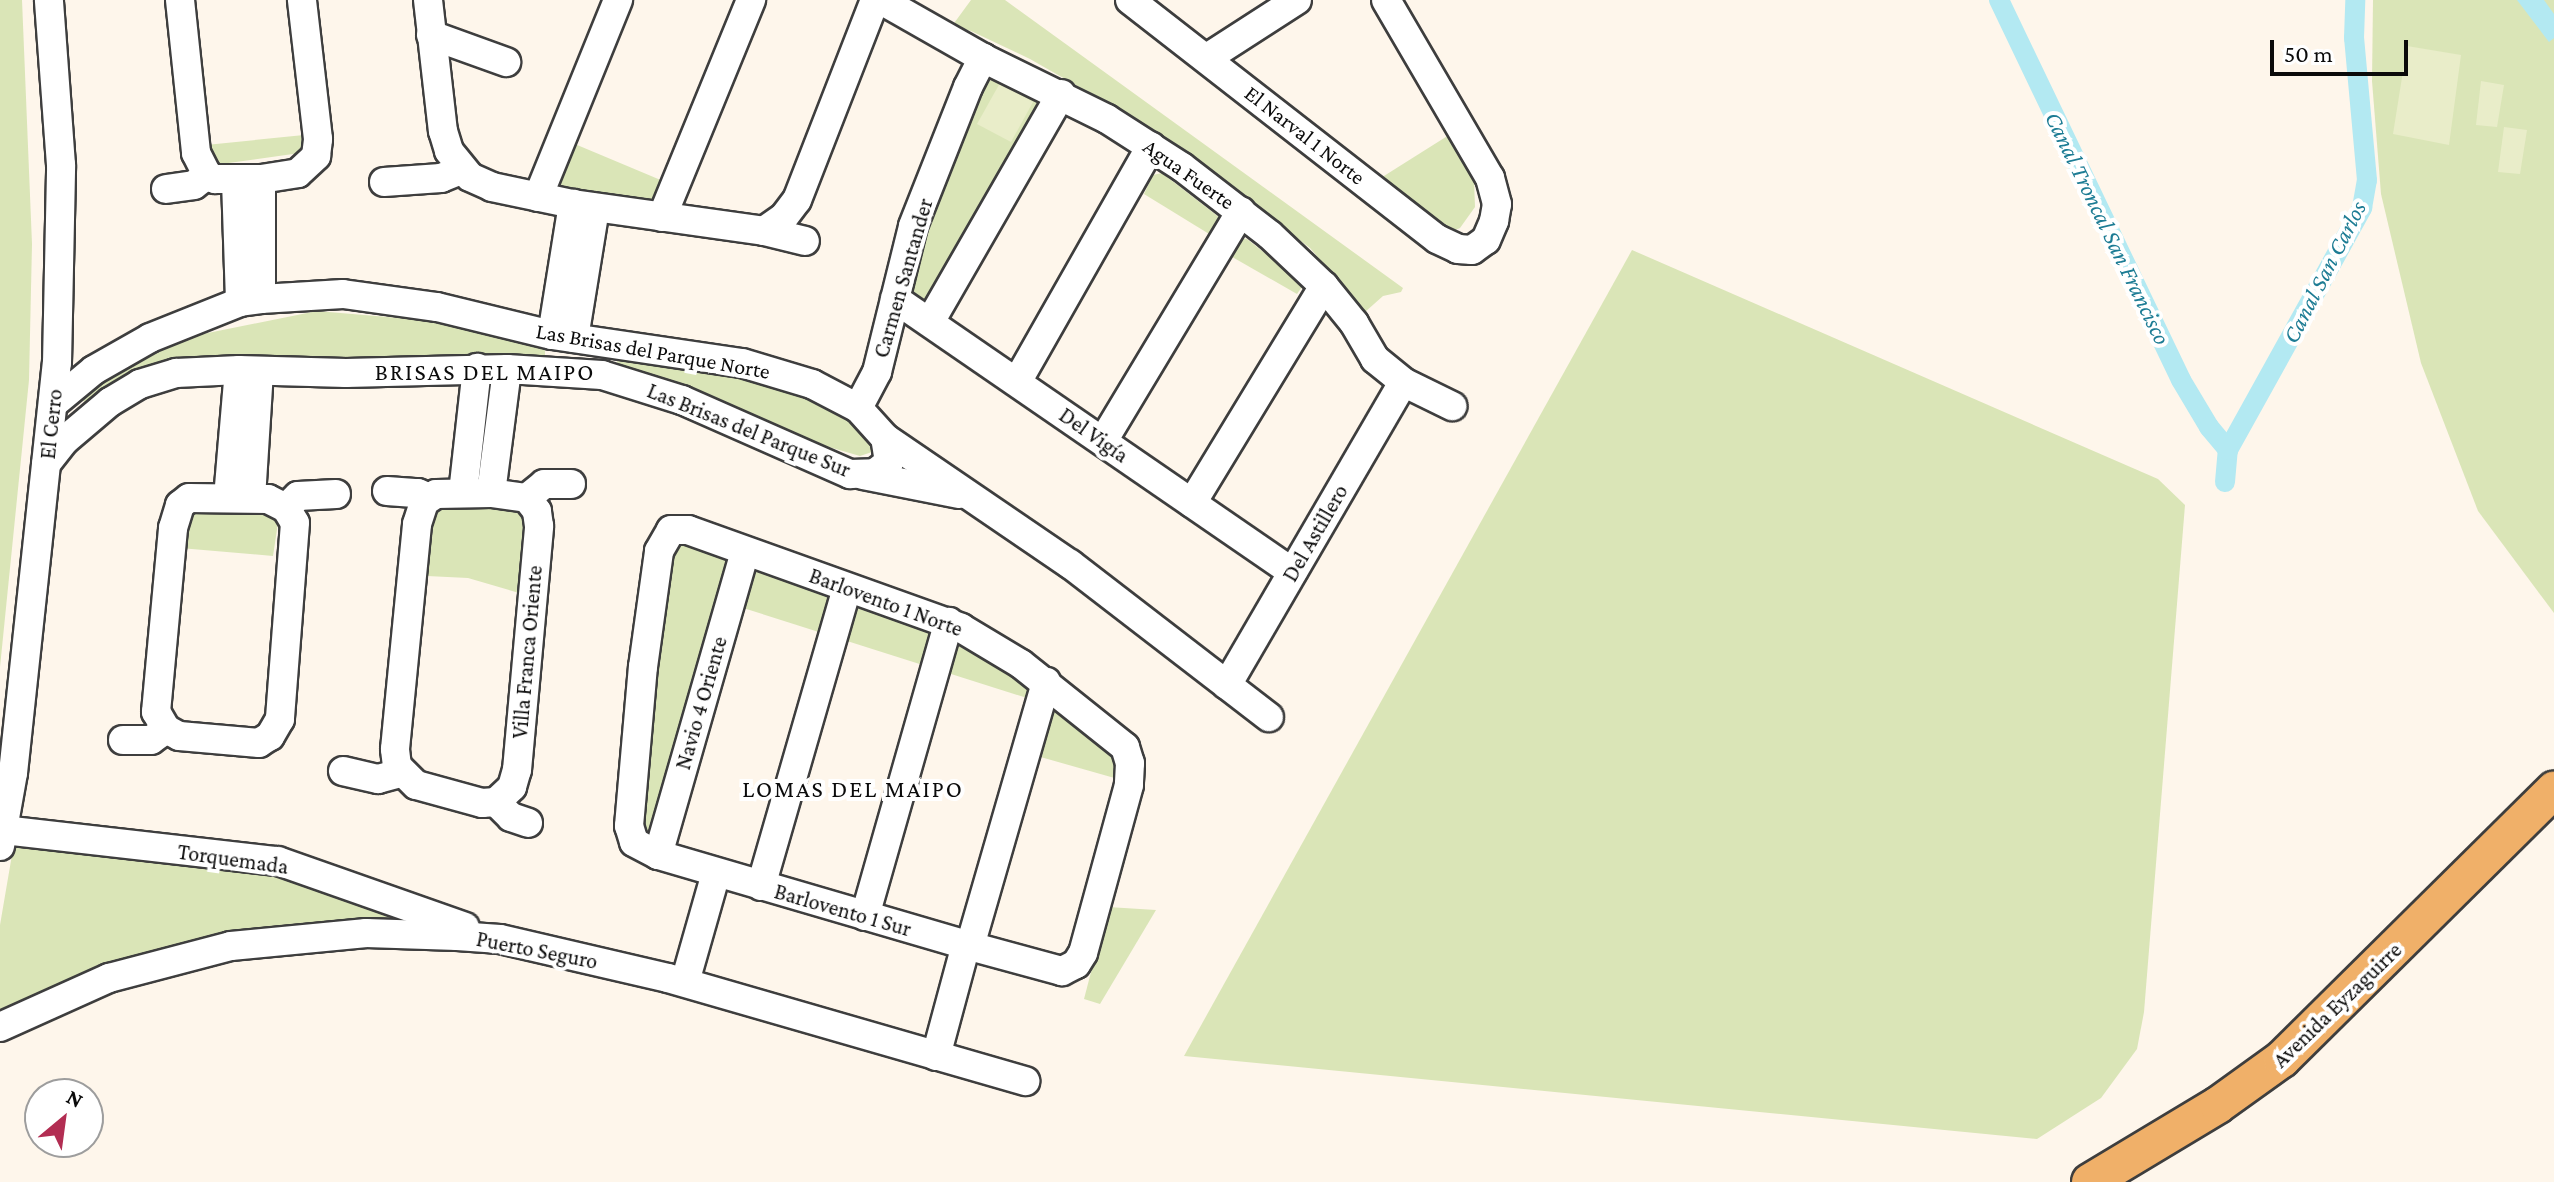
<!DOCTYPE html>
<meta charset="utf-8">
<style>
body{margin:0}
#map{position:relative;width:2554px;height:1182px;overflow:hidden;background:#fef6eb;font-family:"Crimson Pro",serif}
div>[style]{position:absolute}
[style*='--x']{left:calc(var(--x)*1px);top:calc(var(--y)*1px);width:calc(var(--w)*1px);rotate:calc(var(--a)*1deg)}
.green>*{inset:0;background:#dae5b7}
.pitch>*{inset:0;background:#e9edc9}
.water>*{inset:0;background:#b3e9f2}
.canal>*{height:20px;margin:-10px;padding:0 10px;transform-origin:10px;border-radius:10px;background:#b3e9f2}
.roads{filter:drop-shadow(2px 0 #3e3e3e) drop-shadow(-2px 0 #3e3e3e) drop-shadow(0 2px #3e3e3e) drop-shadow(0 -2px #3e3e3e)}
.minor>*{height:28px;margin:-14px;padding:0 14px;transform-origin:14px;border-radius:14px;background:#fff}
.major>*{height:36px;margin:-18px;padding:0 18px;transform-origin:18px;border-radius:18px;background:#f0b069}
span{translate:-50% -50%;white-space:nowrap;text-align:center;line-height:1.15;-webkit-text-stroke:8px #fff;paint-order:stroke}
.street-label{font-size:22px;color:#0b0b0b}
.water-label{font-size:24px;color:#1d7c94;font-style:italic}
.neighbourhood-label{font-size:24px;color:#0b0b0b;letter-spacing:2px}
.north{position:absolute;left:24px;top:1078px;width:80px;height:80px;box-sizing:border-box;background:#fff;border:2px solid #9d9d9d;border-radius:50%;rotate:29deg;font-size:22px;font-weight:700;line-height:32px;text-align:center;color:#0b0b0b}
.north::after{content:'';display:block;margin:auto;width:28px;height:36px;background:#b22d52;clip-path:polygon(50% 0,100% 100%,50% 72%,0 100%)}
.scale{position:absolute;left:2270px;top:40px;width:138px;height:36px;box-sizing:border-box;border:4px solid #0b0b0b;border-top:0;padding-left:10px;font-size:24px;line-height:28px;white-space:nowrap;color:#0b0b0b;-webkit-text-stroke:6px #fff;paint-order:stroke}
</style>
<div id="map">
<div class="green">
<div style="clip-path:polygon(0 0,22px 0,32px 244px,29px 380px,0 667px)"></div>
<div style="clip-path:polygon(971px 0,1005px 0,1403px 288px,1401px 292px,1383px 296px,1365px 312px,1310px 248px,1144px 124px,1030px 59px,971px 31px,952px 26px)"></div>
<div style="clip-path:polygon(2373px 0,2554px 0,2554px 613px,2478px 511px,2421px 363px,2381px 194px,2372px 81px)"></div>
<div style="clip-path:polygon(1001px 79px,1043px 98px,932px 301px,922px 303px,911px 288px,917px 259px,985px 81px)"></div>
<div style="clip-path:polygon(304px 135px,300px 153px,221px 164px,209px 158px,206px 145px)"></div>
<div style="clip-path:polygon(1449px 135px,1474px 180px,1475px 207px,1460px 228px,1448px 233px,1376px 181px)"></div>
<div style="clip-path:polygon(570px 142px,663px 181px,654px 205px,551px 187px)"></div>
<div style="clip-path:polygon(1162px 173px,1224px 221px,1214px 237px,1144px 194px,1153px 175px)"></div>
<div style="clip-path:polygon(1237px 238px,1247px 239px,1304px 284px,1297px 294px,1227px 254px)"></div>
<div style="clip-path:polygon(1632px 250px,2158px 479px,2185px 505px,2144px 1012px,2137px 1049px,2101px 1098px,2037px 1139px,1184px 1056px)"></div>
<div style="clip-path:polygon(317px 311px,458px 323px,545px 347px,545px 357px,539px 362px,101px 392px,85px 403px,76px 391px,173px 340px)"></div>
<div style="clip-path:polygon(616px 358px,747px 371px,810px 394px,865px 430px,872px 443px,872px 452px,860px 456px,815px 443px,659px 377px,619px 368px)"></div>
<div style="clip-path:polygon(527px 504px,519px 593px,468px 578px,427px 576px,435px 512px,441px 505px)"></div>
<div style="clip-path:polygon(261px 511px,278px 523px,273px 556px,180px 548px,191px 514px)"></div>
<div style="clip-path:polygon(676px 541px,733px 558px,657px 834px,641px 829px,669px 554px)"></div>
<div style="clip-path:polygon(751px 569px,955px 636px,1031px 682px,1027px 698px,740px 607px)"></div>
<div style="clip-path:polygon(1044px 700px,1119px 762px,1118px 779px,1030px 754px)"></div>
<div style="clip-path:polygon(14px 843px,279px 872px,444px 919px,333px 922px,216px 935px,88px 971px,0 1015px,0 925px)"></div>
<div style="clip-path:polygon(1108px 907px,1156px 910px,1100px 1004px,1084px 999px)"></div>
</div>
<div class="pitch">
<div style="clip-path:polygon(2407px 46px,2461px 55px,2449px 145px,2393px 134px)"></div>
<div style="clip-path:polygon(2481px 81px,2504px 85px,2497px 127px,2476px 125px)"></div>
<div style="clip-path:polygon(1000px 83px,1033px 102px,1011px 142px,977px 124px)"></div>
<div style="clip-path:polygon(2504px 127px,2527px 130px,2520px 174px,2498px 172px)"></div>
</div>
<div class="water">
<div style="clip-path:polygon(2517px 0,2544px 0,2554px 14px,2554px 38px,2549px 42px)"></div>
</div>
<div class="canal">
<div style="--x:1999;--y:0;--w:421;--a:64.4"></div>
<div style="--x:2181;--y:380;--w:55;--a:59.2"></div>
<div style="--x:2209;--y:427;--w:30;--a:50"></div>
<div style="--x:2225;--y:482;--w:32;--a:-85"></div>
<div style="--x:2228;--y:450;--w:277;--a:-61"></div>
<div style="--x:2362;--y:208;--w:28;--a:-80"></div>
<div style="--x:2367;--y:180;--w:143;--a:-95.2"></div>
<div style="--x:2354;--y:38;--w:38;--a:-88"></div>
</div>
<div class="roads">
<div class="minor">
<div style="--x:180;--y:0;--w:154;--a:84"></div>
<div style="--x:196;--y:153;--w:25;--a:63"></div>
<div style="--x:428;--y:0;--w:132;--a:83.5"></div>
<div style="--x:443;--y:131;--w:21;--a:73"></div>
<div style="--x:449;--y:151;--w:33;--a:51"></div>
<div style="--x:470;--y:177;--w:24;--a:24"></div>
<div style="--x:492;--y:187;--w:83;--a:11.9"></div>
<div style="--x:573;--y:204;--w:193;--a:8"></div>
<div style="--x:764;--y:231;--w:42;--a:13.7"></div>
<div style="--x:881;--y:0;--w:117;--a:29.6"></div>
<div style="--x:983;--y:58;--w:138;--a:26.2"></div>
<div style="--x:1107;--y:119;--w:89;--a:32.6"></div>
<div style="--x:1182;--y:167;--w:111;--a:37.7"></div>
<div style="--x:1270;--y:235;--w:74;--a:43.4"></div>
<div style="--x:1324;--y:286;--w:48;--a:51"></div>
<div style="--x:1354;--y:323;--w:42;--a:59.7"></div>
<div style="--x:1375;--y:359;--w:36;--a:39"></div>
<div style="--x:1403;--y:382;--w:55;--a:26.1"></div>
<div style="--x:1130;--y:0;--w:389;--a:37.9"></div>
<div style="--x:1437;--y:239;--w:23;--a:25"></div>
<div style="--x:1458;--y:249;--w:14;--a:4"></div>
<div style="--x:1472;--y:250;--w:17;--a:-36"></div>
<div style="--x:1486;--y:240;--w:21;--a:-67"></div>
<div style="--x:1494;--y:221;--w:17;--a:-80"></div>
<div style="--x:1497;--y:204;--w:27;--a:-105"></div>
<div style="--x:1490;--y:178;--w:206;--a:-120.3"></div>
<div style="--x:431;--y:35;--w:80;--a:19.8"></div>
<div style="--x:1207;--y:58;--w:107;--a:-32.8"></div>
<div style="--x:207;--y:175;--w:9;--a:27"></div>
<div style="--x:215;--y:179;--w:46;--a:0"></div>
<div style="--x:261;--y:179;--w:37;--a:-9"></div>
<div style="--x:298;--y:173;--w:25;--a:-43"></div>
<div style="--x:316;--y:156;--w:17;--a:-83"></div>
<div style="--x:318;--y:139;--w:140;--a:-96.6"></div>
<div style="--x:261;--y:179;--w:120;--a:90"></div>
<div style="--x:236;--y:180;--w:122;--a:88.1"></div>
<div style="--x:384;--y:182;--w:57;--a:-4"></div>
<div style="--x:441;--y:178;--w:22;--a:-22"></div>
<div style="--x:166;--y:189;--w:28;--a:-8"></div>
<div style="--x:194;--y:185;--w:16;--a:-38"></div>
<div style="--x:538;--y:197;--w:213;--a:-67.9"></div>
<div style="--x:662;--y:217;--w:235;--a:-67.7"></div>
<div style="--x:764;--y:231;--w:24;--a:-35"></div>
<div style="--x:784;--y:217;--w:21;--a:-53"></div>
<div style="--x:797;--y:200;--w:215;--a:-68.7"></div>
<div style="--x:895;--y:299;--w:482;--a:34.5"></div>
<div style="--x:930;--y:322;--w:263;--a:-60.1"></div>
<div style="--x:552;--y:335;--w:133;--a:-80.9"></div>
<div style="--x:574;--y:338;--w:132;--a:-80.8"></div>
<div style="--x:1017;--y:382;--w:271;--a:-60.4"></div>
<div style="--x:53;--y:404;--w:53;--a:-39.7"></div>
<div style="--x:94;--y:370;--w:64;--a:-29.7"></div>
<div style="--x:150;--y:338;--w:97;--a:-21.8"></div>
<div style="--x:240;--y:302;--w:21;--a:-8"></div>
<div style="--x:261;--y:299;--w:82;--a:-3.5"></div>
<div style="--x:343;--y:294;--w:95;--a:7.9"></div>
<div style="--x:437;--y:307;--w:118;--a:13.7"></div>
<div style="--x:552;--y:335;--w:192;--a:8.4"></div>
<div style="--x:742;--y:363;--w:73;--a:16.7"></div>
<div style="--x:812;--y:384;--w:52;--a:27.6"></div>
<div style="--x:858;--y:408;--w:40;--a:48"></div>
<div style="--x:885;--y:438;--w:224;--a:34.3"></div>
<div style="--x:1070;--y:564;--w:251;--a:37.6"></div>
<div style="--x:858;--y:408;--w:41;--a:-62.2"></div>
<div style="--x:877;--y:372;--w:150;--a:-76.1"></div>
<div style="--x:913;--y:226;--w:149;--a:-68.4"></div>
<div style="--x:968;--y:87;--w:33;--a:-63"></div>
<div style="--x:1103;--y:441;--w:268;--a:-59"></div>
<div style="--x:46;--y:464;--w:31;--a:-52"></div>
<div style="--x:65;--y:440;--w:59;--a:-40.2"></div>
<div style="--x:110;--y:402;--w:35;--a:-31"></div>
<div style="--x:140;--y:384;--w:38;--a:-17"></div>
<div style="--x:176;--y:373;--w:63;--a:-2.7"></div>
<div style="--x:239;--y:370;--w:107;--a:1.6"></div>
<div style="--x:346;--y:373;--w:161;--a:-1.4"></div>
<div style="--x:507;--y:369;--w:95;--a:3.6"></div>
<div style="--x:602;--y:375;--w:84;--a:17.4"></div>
<div style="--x:682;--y:400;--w:184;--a:23.8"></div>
<div style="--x:850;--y:474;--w:25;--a:-2"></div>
<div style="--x:875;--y:473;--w:18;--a:-38"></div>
<div style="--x:889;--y:462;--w:24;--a:-99"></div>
<div style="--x:863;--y:475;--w:98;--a:11.2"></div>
<div style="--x:387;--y:491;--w:31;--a:4"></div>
<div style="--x:418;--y:493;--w:12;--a:24"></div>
<div style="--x:463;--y:493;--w:126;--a:-83.6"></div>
<div style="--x:491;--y:493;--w:125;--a:-82.6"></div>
<div style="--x:189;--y:498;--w:79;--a:0.7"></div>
<div style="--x:268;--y:499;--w:20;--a:27"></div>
<div style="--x:286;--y:508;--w:17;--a:59"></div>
<div style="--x:295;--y:523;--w:197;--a:94.4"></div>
<div style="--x:280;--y:719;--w:20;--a:120"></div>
<div style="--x:270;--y:736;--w:13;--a:148"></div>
<div style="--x:259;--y:743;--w:80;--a:-175"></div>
<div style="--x:179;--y:736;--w:15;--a:-152"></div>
<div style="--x:166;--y:729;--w:20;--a:-120"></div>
<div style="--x:156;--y:712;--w:185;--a:-84.7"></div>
<div style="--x:173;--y:528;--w:24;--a:-73"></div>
<div style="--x:180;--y:505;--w:11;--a:-38"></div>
<div style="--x:228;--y:498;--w:128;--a:-85.1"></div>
<div style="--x:251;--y:498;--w:127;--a:-86.4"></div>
<div style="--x:527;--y:498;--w:22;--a:-39"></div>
<div style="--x:544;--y:484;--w:27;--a:0"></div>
<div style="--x:1192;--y:503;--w:254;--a:-58.7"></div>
<div style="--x:286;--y:508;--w:17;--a:-45"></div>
<div style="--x:298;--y:496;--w:38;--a:-3"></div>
<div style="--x:671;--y:530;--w:17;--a:0"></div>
<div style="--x:688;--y:530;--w:290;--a:19.7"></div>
<div style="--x:961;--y:628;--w:70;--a:31"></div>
<div style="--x:1021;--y:664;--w:133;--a:38.6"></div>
<div style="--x:1125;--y:747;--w:17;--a:73"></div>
<div style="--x:1130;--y:763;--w:22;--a:93"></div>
<div style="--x:1129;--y:785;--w:174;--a:105.3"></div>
<div style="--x:1083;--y:953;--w:13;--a:122"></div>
<div style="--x:1076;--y:964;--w:16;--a:153"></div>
<div style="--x:1062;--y:971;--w:95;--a:-164.8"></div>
<div style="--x:970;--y:946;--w:325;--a:-163.7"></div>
<div style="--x:658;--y:855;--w:27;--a:-152"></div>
<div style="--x:634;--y:842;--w:17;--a:-107"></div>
<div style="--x:629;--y:826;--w:160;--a:-85"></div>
<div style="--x:643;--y:667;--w:117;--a:-82.1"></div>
<div style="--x:659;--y:551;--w:24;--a:-60"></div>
<div style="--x:1227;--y:685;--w:350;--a:-59.8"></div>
<div style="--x:123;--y:740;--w:28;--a:0"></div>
<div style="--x:151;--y:740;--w:19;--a:-36"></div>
<div style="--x:343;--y:771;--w:36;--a:13"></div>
<div style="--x:378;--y:779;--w:23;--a:-15"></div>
<div style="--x:496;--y:802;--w:14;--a:176"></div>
<div style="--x:482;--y:803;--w:68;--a:-164.7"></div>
<div style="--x:416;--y:785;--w:27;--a:-135"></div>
<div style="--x:397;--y:766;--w:17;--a:-97"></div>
<div style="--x:395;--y:749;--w:226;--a:-84.4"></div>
<div style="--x:417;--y:524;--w:23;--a:-72"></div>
<div style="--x:424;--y:502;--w:14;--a:-34"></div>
<div style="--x:436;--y:494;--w:55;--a:-1"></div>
<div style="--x:491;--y:493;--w:36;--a:8"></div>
<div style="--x:496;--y:802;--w:22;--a:-43"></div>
<div style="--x:512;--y:787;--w:18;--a:-74"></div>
<div style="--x:517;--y:770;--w:245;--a:-84.8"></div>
<div style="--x:539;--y:526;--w:15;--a:-98"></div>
<div style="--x:537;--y:511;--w:16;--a:-128"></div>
<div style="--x:496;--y:802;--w:21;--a:45"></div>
<div style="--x:511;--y:817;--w:18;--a:19"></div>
<div style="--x:4;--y:830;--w:276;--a:6.5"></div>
<div style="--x:278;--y:861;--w:198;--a:19.4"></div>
<div style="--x:0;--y:846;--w:74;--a:-79.9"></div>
<div style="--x:13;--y:773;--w:412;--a:-83.9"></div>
<div style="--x:57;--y:363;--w:198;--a:-88.8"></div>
<div style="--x:61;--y:165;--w:165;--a:-94.2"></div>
<div style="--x:658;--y:855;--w:316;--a:-74"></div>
<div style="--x:761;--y:886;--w:310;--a:-73.9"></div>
<div style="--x:865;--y:916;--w:306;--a:-74.1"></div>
<div style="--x:970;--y:946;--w:275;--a:-73.9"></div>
<div style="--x:685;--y:982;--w:113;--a:-74.1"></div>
<div style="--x:0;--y:1027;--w:120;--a:-24.2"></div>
<div style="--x:109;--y:978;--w:126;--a:-14.7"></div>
<div style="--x:231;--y:946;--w:136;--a:-5.5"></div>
<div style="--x:366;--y:933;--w:91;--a:1.9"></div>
<div style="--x:457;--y:936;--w:43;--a:4"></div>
<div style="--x:500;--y:939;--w:172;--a:13.1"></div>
<div style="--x:668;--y:978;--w:372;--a:16.1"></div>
<div style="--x:936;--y:1056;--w:115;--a:-74.9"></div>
</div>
<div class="major">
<div style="--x:2090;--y:1182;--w:149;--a:-31"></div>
<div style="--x:2218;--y:1105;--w:79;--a:-35.7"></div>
<div style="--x:2282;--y:1059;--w:383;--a:-44.7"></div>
</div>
</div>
<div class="street-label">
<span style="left:1305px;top:135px;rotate:38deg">El Narval 1 Norte</span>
<span style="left:1189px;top:174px;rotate:35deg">Agua Fuerte</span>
<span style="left:903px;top:278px;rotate:-74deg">Carmen Santander</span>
<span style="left:653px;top:351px;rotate:10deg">Las Brisas del Parque Norte</span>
<span style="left:51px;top:424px;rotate:-84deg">El Cerro</span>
<span style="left:749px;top:430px;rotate:22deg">Las Brisas del Parque Sur</span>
<span style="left:1094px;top:435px;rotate:35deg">Del Vigía</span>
<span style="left:1315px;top:533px;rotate:-60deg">Del Astillero</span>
<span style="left:886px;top:602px;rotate:20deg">Barlovento 1 Norte</span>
<span style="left:527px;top:652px;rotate:-85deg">Villa Franca Oriente</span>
<span style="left:701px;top:703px;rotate:-74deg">Navio 4 Oriente</span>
<span style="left:233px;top:859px;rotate:8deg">Torquemada</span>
<span style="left:843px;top:910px;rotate:16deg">Barlovento 1 Sur</span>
<span style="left:537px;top:950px;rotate:11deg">Puerto Seguro</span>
<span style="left:2337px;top:1005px;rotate:-44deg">Avenida Eyzaguirre</span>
</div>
<div class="water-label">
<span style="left:2108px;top:228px;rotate:64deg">Canal Troncal San Francisco</span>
<span style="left:2324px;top:272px;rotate:-63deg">Canal San Carlos</span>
</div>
<div class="neighbourhood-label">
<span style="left:485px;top:372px">BRISAS DEL MAIPO</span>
<span style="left:853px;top:789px">LOMAS DEL MAIPO</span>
</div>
<div class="north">N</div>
<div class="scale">50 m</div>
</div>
